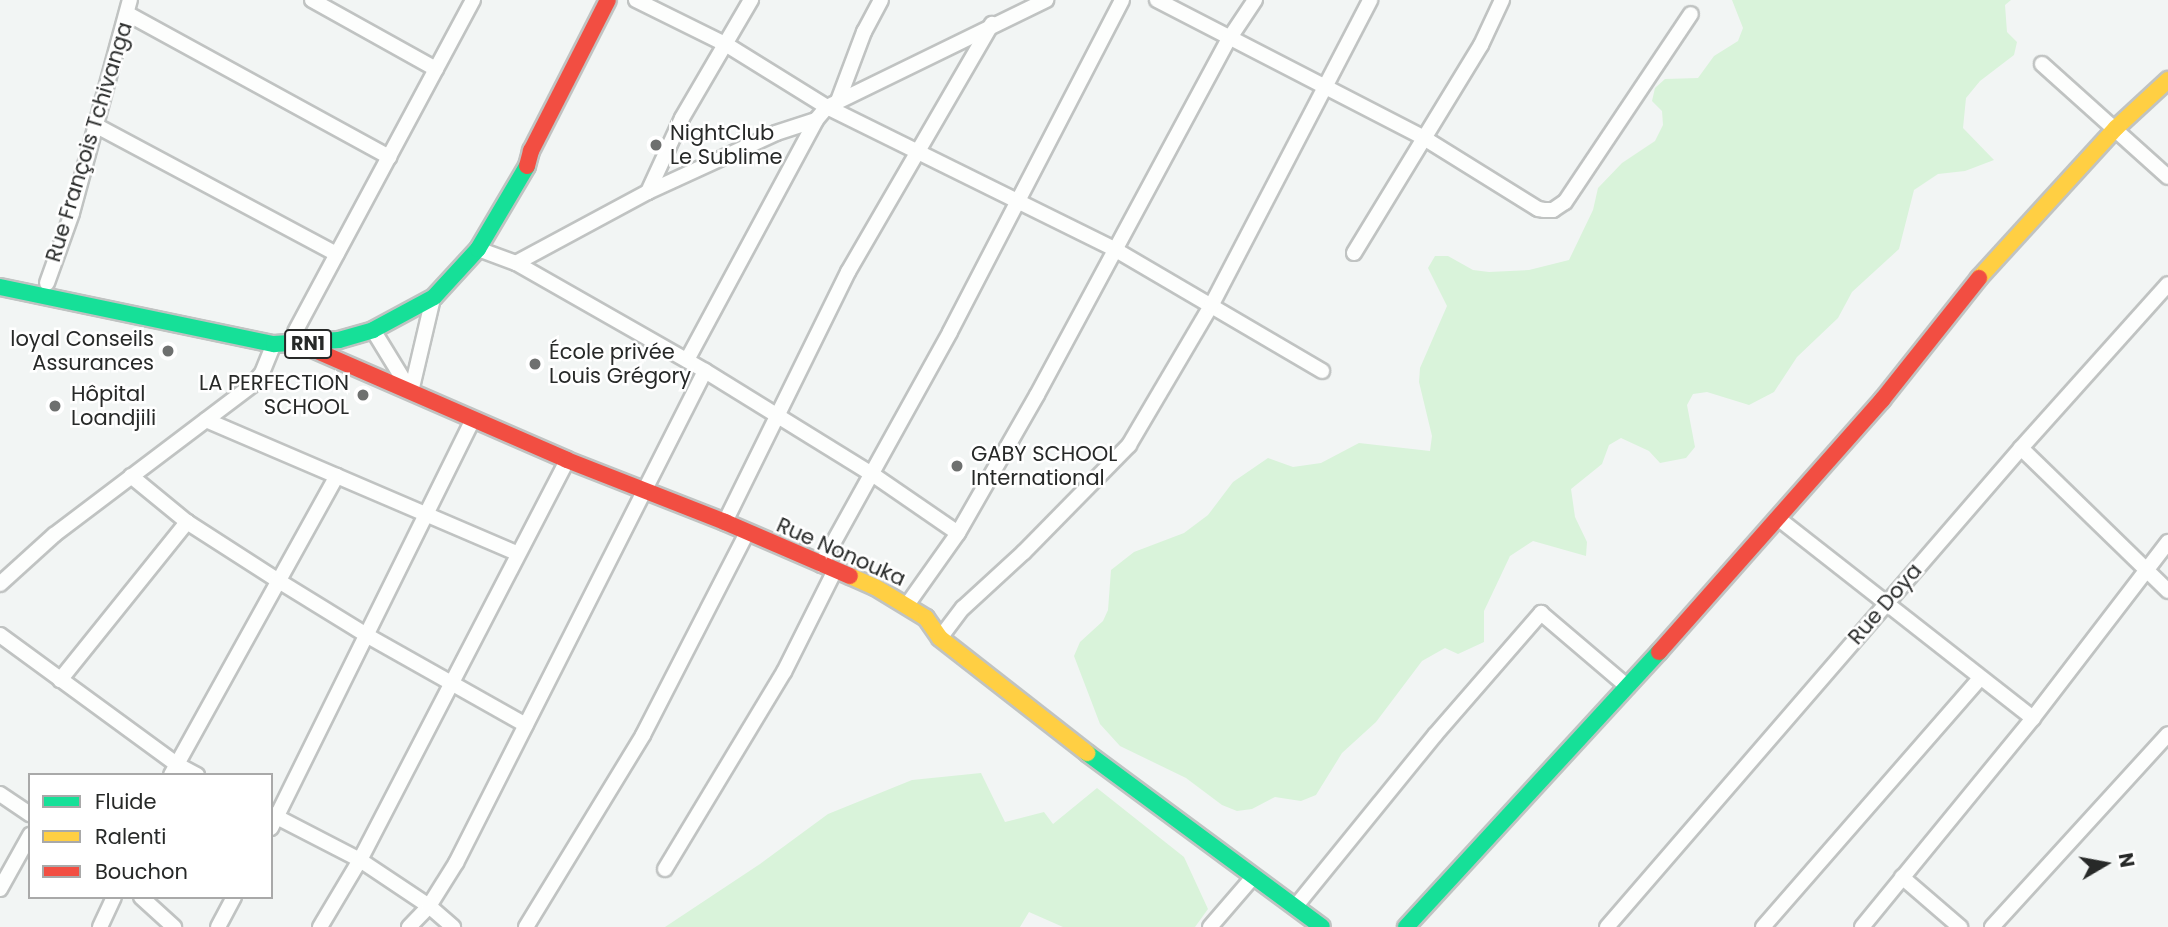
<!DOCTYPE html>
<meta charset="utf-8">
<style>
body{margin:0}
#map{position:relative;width:2168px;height:927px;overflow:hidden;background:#f2f5f4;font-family:Poppins,sans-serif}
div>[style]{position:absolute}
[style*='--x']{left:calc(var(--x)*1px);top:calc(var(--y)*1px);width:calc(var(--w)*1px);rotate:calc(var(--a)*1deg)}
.green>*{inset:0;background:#d9f3da}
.roads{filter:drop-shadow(2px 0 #c0c3c2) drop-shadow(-2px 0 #c0c3c2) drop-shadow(0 2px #c0c3c2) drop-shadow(0 -2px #c0c3c2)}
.street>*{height:14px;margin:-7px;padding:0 7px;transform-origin:7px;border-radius:7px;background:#fdfefd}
.fast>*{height:16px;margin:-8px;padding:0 8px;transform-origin:8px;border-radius:8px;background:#16e098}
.slow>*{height:16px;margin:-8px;padding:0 8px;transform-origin:8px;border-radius:8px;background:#ffcf43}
.jam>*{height:16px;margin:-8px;padding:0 8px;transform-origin:8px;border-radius:8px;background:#f24e42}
.dots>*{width:19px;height:19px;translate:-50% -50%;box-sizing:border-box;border:4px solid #fff;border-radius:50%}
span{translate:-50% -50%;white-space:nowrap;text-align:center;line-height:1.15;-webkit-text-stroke:5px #fff;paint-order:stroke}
.shield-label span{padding:2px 5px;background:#fff;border:2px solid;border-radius:5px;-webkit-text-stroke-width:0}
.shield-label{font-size:19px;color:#272928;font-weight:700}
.poi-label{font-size:21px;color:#272928}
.left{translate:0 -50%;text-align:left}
.right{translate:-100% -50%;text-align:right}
.street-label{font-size:21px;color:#272928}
.legend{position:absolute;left:28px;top:773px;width:245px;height:126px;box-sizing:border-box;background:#fff;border:2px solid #a9a9a9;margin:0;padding:9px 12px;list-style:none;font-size:21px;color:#272928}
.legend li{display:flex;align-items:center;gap:14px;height:35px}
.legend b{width:35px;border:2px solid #a9a9a9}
.north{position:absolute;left:2070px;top:829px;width:70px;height:70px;-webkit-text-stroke:5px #fff;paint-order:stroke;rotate:80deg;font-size:19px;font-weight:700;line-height:28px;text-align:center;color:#272928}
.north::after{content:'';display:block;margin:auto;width:24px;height:32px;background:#272928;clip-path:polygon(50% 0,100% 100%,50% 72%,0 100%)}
</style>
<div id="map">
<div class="green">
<div style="clip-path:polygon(1732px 0,2011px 0,2005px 5px,2007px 32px,2017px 42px,2014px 55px,1980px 81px,1966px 98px,1963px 128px,1994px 160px,1965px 171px,1938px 174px,1914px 190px,1899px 249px,1852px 292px,1838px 318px,1797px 357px,1774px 392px,1749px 405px,1707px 392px,1693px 394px,1687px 405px,1695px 447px,1686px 458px,1660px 463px,1649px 451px,1621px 438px,1609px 445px,1602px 464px,1571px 489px,1575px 517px,1587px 542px,1586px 556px,1533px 541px,1510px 556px,1484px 611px,1484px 642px,1458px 654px,1445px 648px,1422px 661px,1376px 722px,1342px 753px,1316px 795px,1301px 801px,1275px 797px,1252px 809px,1237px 811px,1222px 805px,1186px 778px,1120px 746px,1100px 724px,1074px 656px,1080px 642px,1103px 621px,1108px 610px,1111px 570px,1134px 552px,1184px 533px,1208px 515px,1233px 482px,1268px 458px,1293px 467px,1321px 463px,1359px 443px,1430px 451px,1432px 436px,1419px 382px,1420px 368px,1447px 306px,1428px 268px,1435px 256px,1448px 256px,1473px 270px,1489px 272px,1529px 270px,1569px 260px,1593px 210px,1598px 188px,1622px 163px,1655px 141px,1663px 125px,1662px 111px,1652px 101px,1655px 88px,1665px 79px,1698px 78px,1714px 56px,1738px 41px,1743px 28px)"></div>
<div style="clip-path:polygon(981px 773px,1005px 822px,1044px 812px,1053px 824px,1097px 788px,1184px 857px,1208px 909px,1195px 927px,1063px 927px,1029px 912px,1020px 927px,665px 927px,760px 864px,828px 814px,912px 780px)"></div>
</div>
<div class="roads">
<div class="street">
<div style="--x:312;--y:0;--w:142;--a:29.1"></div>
<div style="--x:636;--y:0;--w:102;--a:26.3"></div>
<div style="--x:727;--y:45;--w:118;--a:31.8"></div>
<div style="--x:827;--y:107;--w:322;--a:26.3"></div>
<div style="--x:1116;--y:250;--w:239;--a:30.4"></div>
<div style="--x:1157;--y:0;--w:301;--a:27.3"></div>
<div style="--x:1424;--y:138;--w:134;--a:31.9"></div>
<div style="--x:1538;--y:209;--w:6;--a:9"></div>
<div style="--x:1544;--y:210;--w:9;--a:0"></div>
<div style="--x:1553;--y:210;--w:14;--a:-34"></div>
<div style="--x:1565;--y:202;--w:226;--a:-56.2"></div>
<div style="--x:128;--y:14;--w:298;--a:28.7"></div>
<div style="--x:2042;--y:64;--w:169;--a:41.9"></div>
<div style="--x:838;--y:101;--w:74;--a:-69.4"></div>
<div style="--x:864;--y:32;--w:36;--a:-62"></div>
<div style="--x:95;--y:125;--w:274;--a:28.1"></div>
<div style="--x:648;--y:192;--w:81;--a:-65.3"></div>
<div style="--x:682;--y:118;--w:137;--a:-59.7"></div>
<div style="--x:478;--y:249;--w:40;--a:20.2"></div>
<div style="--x:516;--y:263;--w:218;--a:29.7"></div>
<div style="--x:705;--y:371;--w:196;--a:31.7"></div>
<div style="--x:872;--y:474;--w:104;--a:34.5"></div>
<div style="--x:1354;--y:253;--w:244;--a:-58.6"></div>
<div style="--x:1481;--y:45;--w:50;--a:-65"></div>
<div style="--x:516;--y:263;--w:150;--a:-28.3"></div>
<div style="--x:648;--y:192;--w:141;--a:-24.7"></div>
<div style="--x:776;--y:133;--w:42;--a:-18"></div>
<div style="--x:47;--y:283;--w:74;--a:-70.3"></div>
<div style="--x:72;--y:213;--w:221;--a:-74.8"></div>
<div style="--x:373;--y:330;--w:73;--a:58.5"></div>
<div style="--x:295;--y:332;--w:377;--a:-61.8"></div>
<div style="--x:687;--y:360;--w:272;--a:-61.7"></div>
<div style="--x:816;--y:120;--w:17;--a:-50"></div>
<div style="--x:827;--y:107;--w:244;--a:-26"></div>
<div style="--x:411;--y:392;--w:97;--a:-76.8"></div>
<div style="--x:206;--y:420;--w:338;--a:23.2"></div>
<div style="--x:2021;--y:448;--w:205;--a:44.2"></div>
<div style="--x:131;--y:476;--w:72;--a:39.4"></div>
<div style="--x:187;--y:522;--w:107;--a:32.8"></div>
<div style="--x:277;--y:580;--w:107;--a:31.6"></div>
<div style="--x:368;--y:636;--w:181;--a:29.4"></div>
<div style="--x:1779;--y:519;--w:323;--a:38.1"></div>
<div style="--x:725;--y:522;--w:279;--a:-63.8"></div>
<div style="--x:848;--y:272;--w:287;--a:-59.9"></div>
<div style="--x:821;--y:565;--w:266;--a:-61"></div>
<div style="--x:950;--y:332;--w:374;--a:-62.6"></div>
<div style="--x:0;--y:584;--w:73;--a:-42.2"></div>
<div style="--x:54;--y:535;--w:248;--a:-37.1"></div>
<div style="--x:252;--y:385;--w:16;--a:-50"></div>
<div style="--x:262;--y:373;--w:31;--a:-68"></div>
<div style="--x:907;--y:605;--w:88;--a:-54.7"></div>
<div style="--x:958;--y:533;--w:159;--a:-60.2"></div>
<div style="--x:1037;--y:395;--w:404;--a:-61.7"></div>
<div style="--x:1229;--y:39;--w:47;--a:-56.3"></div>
<div style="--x:0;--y:635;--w:218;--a:36.2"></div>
<div style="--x:176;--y:764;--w:24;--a:28"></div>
<div style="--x:940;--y:638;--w:38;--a:-53"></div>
<div style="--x:963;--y:608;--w:83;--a:-42.6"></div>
<div style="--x:1024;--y:552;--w:150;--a:-45.5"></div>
<div style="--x:1129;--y:445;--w:161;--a:-59.5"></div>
<div style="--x:1211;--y:306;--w:345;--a:-62.5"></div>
<div style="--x:60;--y:680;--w:203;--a:-51.2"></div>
<div style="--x:171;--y:775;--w:342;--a:-61"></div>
<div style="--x:0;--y:794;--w:36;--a:34"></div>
<div style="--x:271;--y:814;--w:100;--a:27.3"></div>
<div style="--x:360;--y:860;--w:83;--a:33.7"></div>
<div style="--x:429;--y:906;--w:32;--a:41"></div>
<div style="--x:271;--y:828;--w:455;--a:-63.7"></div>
<div style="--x:665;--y:869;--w:230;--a:-58.9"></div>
<div style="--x:784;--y:672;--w:114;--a:-63.4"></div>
<div style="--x:1902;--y:877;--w:77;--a:40.8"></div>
<div style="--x:0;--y:889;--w:62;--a:-60.9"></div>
<div style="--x:141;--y:897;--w:45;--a:42.3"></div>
<div style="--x:1296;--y:906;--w:220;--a:-50.9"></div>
<div style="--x:1435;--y:735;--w:162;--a:-49"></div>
<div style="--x:1541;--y:613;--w:114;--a:40.4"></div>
<div style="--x:100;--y:927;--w:33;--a:-65"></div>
<div style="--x:218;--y:927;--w:34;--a:-62"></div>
<div style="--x:320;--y:927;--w:78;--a:-59.2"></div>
<div style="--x:360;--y:860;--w:450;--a:-62.6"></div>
<div style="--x:409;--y:927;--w:29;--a:-46"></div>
<div style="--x:429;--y:906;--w:51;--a:-57.9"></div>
<div style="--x:456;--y:863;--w:551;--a:-63.16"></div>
<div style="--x:526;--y:927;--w:225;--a:-58.6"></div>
<div style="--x:643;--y:735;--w:227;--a:-62.8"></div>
<div style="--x:1210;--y:927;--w:67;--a:-49.2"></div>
<div style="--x:1607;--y:927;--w:633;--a:-49.16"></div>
<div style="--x:2021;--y:448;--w:220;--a:-48.1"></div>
<div style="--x:1763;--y:927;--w:330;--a:-48.9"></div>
<div style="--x:1862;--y:927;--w:270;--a:-50.7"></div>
<div style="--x:2033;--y:718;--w:222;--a:-52.5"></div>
<div style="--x:1992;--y:927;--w:261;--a:-47.6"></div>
</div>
<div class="fast">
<div style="--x:0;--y:287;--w:280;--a:11.8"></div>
<div style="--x:274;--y:344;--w:65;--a:-3.5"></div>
<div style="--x:339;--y:340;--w:35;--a:-16"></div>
<div style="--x:373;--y:330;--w:69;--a:-28.4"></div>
<div style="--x:434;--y:297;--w:65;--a:-47.5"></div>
<div style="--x:478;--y:249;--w:96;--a:-59.4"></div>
<div style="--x:1087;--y:753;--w:292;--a:36.5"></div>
<div style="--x:1406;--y:927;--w:374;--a:-47.4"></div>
</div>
<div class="slow">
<div style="--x:1979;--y:278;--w:203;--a:-47.6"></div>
<div style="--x:2116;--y:128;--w:71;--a:-42.7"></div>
<div style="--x:850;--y:576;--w:27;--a:24"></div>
<div style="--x:875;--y:587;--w:60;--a:31.3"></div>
<div style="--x:926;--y:618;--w:24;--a:55"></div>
<div style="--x:940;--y:638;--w:187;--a:38"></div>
</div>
<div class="jam">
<div style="--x:527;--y:166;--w:16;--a:-75"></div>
<div style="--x:531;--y:151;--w:169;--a:-63"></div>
<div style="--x:303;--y:345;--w:288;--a:23.5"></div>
<div style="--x:567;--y:460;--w:170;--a:21.4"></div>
<div style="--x:725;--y:522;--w:136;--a:23.4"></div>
<div style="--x:1659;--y:652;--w:337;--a:-48.5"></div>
<div style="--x:1882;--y:400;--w:156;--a:-51.5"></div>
</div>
</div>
<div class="dots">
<div style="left:656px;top:145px;background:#6e706f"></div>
<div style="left:168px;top:351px;background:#6e706f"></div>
<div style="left:535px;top:364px;background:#6e706f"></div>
<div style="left:363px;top:395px;background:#6e706f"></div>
<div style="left:55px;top:406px;background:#6e706f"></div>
<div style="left:957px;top:466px;background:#6e706f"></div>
</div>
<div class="shield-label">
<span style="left:308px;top:344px">RN1</span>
</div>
<div class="poi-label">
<span class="left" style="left:670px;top:145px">NightClub<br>Le Sublime</span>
<span class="right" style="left:154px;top:351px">loyal Conseils<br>Assurances</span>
<span class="left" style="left:549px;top:364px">École privée<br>Louis Grégory</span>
<span class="right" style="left:349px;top:395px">LA PERFECTION<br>SCHOOL</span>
<span class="left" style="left:71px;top:406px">Hôpital<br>Loandjili</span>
<span class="left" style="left:971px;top:466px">GABY SCHOOL<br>International</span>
</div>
<div class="street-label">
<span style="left:89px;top:142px;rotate:-73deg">Rue François Tchivanga</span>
<span style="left:841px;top:552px;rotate:24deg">Rue Nonouka</span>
<span style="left:1885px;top:604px;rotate:-49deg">Rue Doya</span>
</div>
<ul class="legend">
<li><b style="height:9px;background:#16e098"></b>Fluide</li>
<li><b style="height:9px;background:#ffcf43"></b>Ralenti</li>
<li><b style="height:9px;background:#f24e42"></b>Bouchon</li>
</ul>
<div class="north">N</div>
</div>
